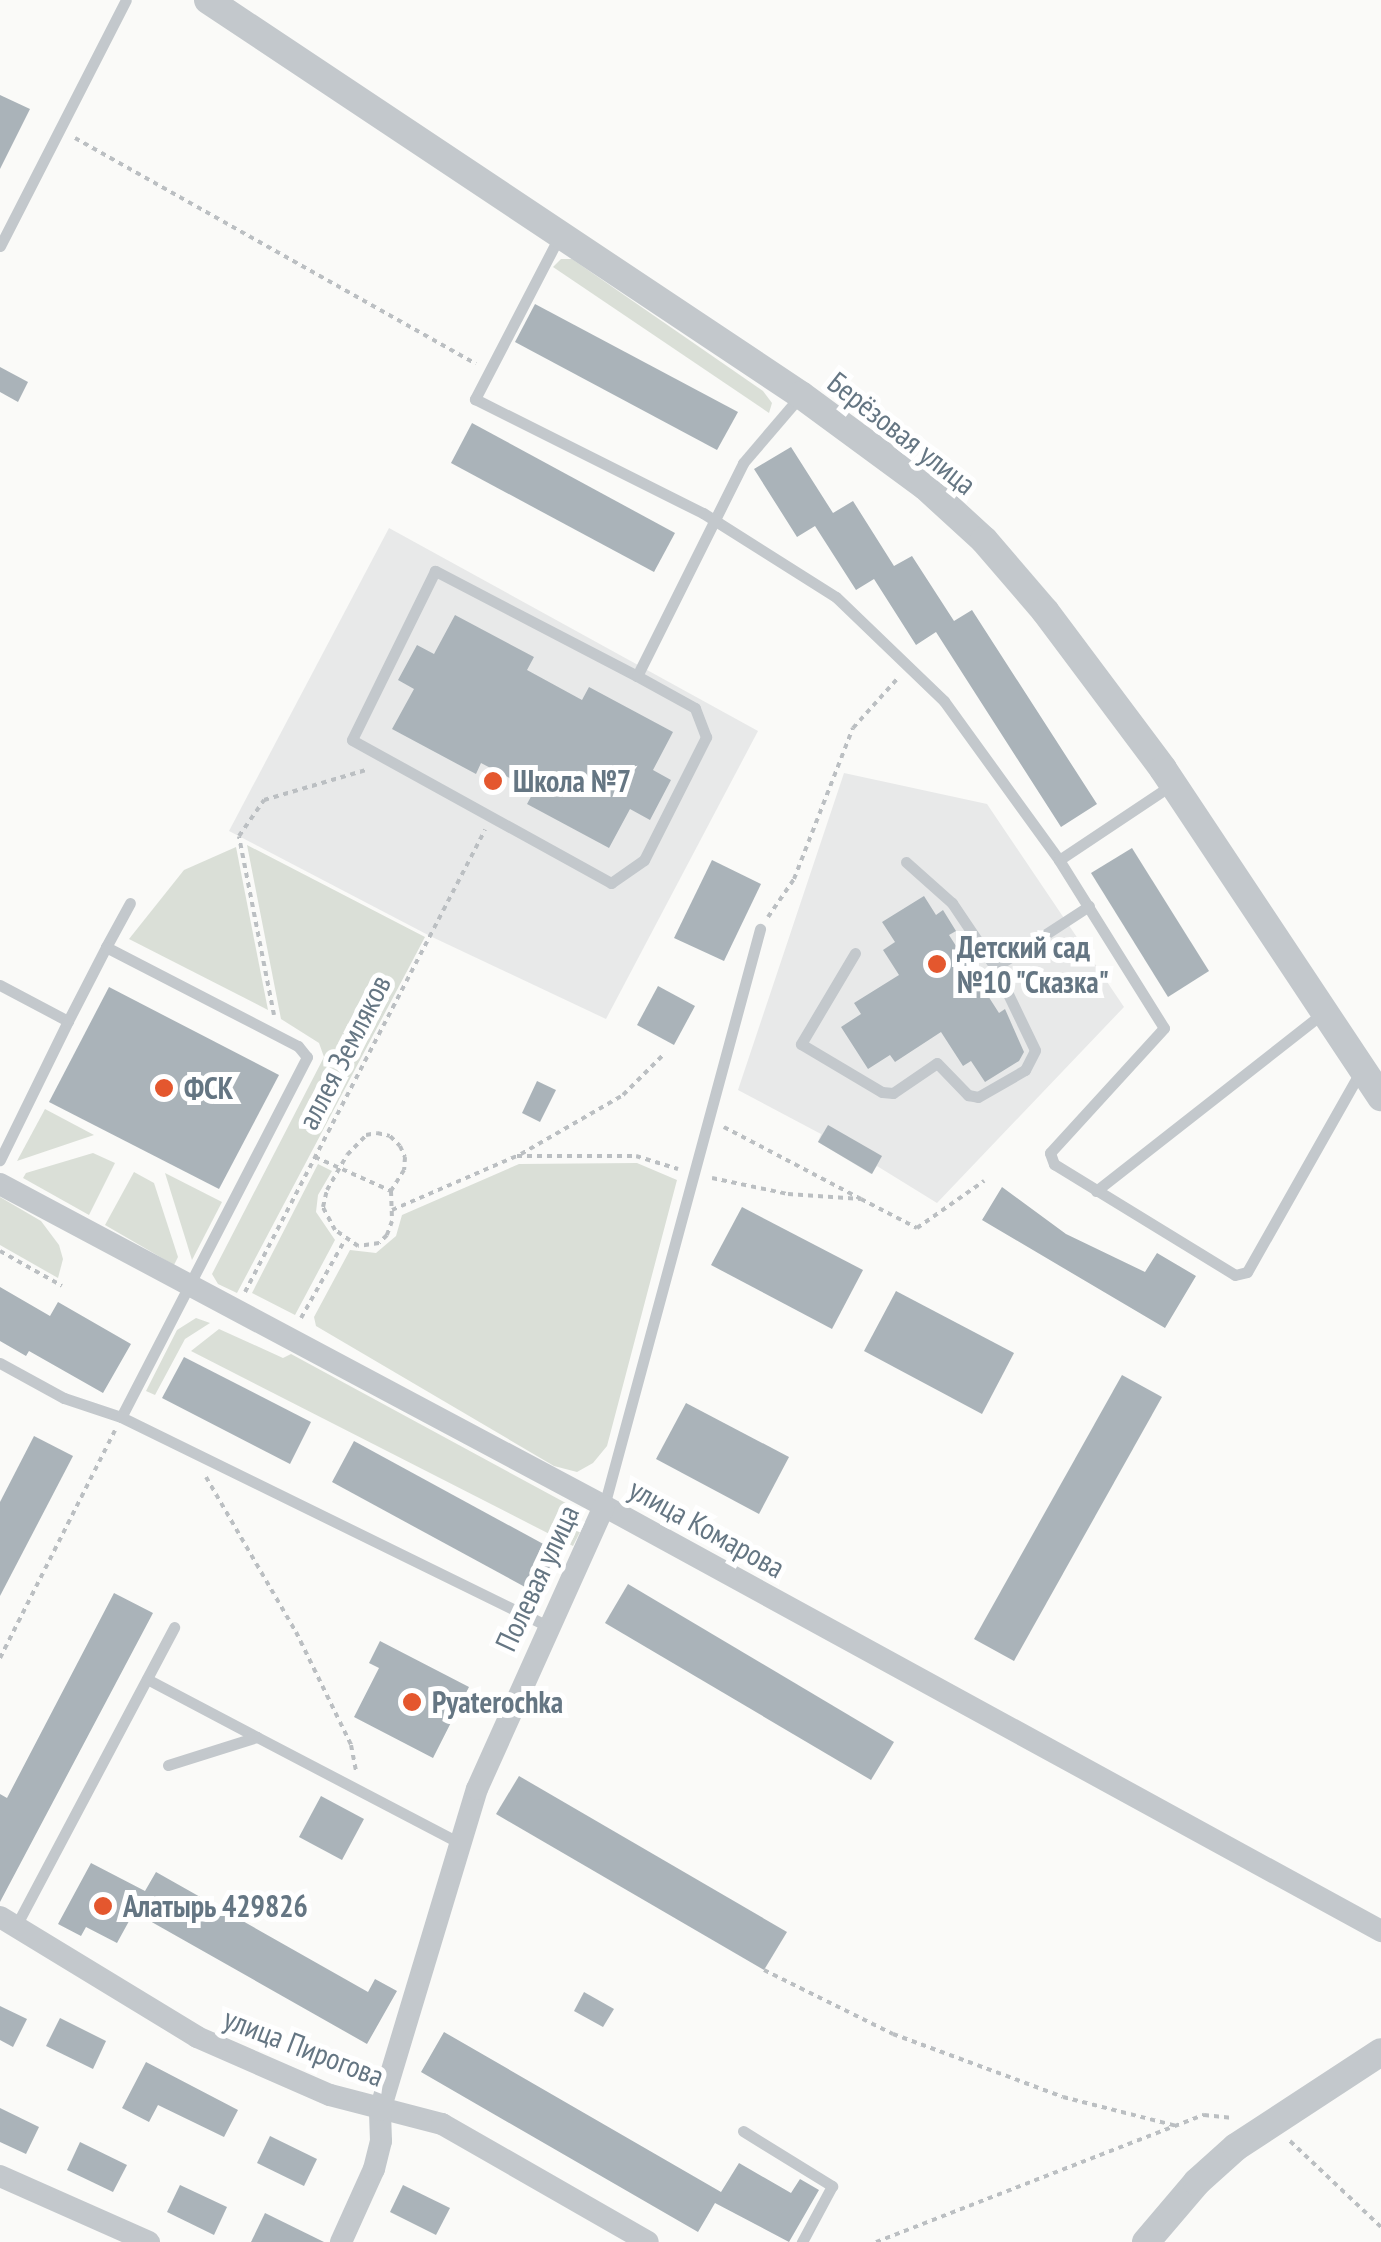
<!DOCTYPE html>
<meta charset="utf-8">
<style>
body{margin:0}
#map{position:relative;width:1381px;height:2242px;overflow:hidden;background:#fafaf8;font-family:"PT Sans Narrow",sans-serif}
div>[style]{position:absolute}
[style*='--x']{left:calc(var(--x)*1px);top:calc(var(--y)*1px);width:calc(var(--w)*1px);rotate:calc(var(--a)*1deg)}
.built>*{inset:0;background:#e8e9e9}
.green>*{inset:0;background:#dadfd7}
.building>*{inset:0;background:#aab3b9}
.path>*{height:4px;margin-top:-2px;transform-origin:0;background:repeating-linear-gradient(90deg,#bbbfc2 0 5px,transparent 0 10px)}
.service>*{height:11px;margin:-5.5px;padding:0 5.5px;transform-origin:5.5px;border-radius:5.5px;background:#c3c8cc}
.minor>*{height:22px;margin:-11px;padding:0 11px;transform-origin:11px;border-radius:11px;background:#c3c8cc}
.tertiary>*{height:28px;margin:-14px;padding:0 14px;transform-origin:14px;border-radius:14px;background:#c3c8cc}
.dots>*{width:28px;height:28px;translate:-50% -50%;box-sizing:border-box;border:5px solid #fff;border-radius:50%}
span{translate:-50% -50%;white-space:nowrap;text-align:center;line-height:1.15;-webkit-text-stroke:10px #fff;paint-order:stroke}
.street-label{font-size:30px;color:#657683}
.poi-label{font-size:30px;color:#657683;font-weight:700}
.left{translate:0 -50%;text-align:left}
</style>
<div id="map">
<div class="built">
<div style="clip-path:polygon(389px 528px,758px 731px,606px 1019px,430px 936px,229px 831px)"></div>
<div style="clip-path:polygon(844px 773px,987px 804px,1124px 1007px,937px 1203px,877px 1166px,871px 1174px,818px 1142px,821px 1134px,738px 1090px)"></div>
</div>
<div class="green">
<div style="clip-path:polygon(561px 259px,572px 259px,763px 391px,772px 403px,769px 413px,553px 267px)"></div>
<div style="clip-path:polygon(247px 845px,425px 937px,237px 1293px,218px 1284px,212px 1274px,324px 1057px,319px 1043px,281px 1019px)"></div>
<div style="clip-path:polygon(236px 847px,268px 1010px,129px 939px,184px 870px)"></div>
<div style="clip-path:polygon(45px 1109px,94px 1135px,17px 1161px)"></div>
<div style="clip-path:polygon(93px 1153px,115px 1163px,89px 1215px,23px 1178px,26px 1173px)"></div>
<div style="clip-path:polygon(637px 1163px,677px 1180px,607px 1446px,593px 1463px,577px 1472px,554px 1466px,316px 1326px,314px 1317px,350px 1250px,376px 1253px,396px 1236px,402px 1215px,519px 1164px)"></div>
<div style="clip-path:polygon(318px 1164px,332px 1171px,318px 1195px,316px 1212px,335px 1240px,295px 1315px,252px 1293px)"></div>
<div style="clip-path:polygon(134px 1172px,154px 1183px,178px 1257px,174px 1265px,105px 1225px)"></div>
<div style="clip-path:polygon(165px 1173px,222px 1202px,192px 1260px)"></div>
<div style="clip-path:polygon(0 1197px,41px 1221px,59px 1245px,63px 1259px,58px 1278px,0 1245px)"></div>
<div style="clip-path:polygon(196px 1318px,210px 1323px,185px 1339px,155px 1395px,146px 1391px,177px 1330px)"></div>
<div style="clip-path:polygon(219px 1329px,283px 1358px,291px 1354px,575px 1508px,582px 1528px,573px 1546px,191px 1351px)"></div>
</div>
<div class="building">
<div style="clip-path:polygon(0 95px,30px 109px,0 169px)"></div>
<div style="clip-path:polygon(535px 304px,738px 412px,717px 450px,515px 342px)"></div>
<div style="clip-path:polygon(0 367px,28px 382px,18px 402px,0 392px)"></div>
<div style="clip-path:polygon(472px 423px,675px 533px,654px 572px,451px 463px)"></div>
<div style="clip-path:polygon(791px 447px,833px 513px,853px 501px,894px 566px,912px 556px,954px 621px,972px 610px,1097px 804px,1061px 827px,936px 632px,916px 645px,874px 579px,856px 590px,815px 526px,797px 537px,754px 469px)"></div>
<div style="clip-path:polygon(455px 615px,534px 657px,527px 670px,582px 700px,589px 687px,673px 732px,653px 770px,671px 780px,650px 820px,630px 809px,609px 848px,527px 804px,534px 791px,481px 763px,476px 774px,392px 729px,414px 689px,398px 680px,417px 645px,434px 654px)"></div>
<div style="clip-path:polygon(1132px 848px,1209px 971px,1168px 997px,1091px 873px)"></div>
<div style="clip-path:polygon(712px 860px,761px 884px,724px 961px,674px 938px)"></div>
<div style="clip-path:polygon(924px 896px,936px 915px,943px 910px,956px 931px,949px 935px,999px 1013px,1005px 1009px,1024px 1052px,1019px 1061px,985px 1082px,971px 1061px,963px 1066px,941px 1032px,895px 1062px,890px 1055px,868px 1069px,841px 1027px,861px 1014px,854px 1003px,899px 975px,883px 950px,895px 942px,882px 922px)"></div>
<div style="clip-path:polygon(658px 986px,695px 1006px,674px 1045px,637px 1025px)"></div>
<div style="clip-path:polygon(109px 987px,279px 1075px,219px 1189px,49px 1102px)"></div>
<div style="clip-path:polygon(537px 1081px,556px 1090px,540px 1122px,522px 1113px)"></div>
<div style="clip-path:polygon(828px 1125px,882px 1156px,872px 1174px,818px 1142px)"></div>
<div style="clip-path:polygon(1002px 1187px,1066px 1234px,1145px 1272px,1157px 1253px,1196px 1276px,1165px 1328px,982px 1220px)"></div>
<div style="clip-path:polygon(742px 1207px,863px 1270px,832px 1329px,711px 1265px)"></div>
<div style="clip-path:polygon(0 1287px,50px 1316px,58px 1302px,131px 1344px,103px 1393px,29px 1351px,26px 1356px,0 1341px)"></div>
<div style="clip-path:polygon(896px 1291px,1014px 1353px,982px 1414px,864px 1351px)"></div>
<div style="clip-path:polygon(184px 1357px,311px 1422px,290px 1464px,162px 1398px)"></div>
<div style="clip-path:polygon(1122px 1375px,1162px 1397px,1014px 1661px,974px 1639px)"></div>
<div style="clip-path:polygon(686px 1403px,789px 1457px,759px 1514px,656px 1459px)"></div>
<div style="clip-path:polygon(34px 1436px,73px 1456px,0 1596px,0 1502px)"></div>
<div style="clip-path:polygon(354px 1441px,558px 1552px,536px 1593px,332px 1482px)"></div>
<div style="clip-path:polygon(628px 1584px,894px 1742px,871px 1780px,605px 1623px)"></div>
<div style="clip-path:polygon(114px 1593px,153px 1613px,0 1902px,0 1794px,7px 1798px)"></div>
<div style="clip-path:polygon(380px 1641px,469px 1687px,433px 1758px,354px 1717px,379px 1668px,369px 1663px)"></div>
<div style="clip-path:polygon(519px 1776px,787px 1932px,764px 1970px,496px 1814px)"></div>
<div style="clip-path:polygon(321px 1796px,364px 1819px,342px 1860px,299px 1837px)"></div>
<div style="clip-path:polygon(91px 1863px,145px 1891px,156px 1872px,368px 1992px,375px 1979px,397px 1991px,367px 2044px,134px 1912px,117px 1943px,86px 1927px,81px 1936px,58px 1924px)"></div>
<div style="clip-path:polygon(584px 1992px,614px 2009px,603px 2027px,574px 2011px)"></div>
<div style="clip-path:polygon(0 2006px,27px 2019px,13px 2047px,0 2040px)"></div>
<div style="clip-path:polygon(60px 2018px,106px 2041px,93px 2069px,46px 2046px)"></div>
<div style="clip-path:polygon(444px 2032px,721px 2192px,739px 2163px,791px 2193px,800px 2179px,819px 2190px,789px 2242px,715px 2203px,698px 2232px,421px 2072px)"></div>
<div style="clip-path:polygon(146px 2062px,238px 2110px,224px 2137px,158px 2105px,149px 2122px,122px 2108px)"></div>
<div style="clip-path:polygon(0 2108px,39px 2127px,26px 2154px,0 2142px)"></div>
<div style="clip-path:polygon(270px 2136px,317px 2159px,304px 2186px,257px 2163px)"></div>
<div style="clip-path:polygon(80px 2142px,127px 2165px,113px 2192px,67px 2170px)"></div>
<div style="clip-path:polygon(180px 2185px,227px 2207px,214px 2235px,167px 2212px)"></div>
<div style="clip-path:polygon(403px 2185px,450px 2208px,436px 2235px,390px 2212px)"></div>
<div style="clip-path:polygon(265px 2213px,324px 2242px,251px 2242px)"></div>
</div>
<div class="path">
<div style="--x:75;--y:138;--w:460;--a:29.4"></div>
<div style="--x:768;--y:917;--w:46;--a:-55.6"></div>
<div style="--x:794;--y:879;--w:162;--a:-68.7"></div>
<div style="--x:853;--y:728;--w:67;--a:-48"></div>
<div style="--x:274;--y:1015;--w:182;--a:-101.1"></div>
<div style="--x:239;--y:836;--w:44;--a:-55.2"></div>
<div style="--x:264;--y:800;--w:109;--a:-16.4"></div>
<div style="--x:377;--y:1133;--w:13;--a:13"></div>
<div style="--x:390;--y:1136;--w:14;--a:45"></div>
<div style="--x:400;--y:1146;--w:12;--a:66"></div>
<div style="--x:405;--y:1157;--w:13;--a:94"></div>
<div style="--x:404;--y:1170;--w:25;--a:122"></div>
<div style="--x:391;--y:1191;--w:30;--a:88"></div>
<div style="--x:392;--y:1221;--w:15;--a:110"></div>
<div style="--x:387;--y:1235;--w:11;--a:135"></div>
<div style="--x:379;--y:1243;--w:21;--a:172"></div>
<div style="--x:358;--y:1246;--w:28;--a:-145"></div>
<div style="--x:335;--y:1230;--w:26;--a:-118"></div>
<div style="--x:323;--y:1207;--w:17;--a:-77"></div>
<div style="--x:327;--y:1190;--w:40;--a:-60.3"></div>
<div style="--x:347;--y:1155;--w:28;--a:-46"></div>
<div style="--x:366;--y:1135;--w:11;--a:-10"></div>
<div style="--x:521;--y:1154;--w:118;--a:-30"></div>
<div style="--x:623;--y:1095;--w:58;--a:-45"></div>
<div style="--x:315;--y:1157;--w:83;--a:24.1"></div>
<div style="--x:712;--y:1178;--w:78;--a:11.9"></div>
<div style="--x:788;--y:1194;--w:73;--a:3.9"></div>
<div style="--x:861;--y:1199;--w:155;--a:-152.3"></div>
<div style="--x:861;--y:1199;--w:63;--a:27.4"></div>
<div style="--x:917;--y:1228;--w:82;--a:-35"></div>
<div style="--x:392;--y:1210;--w:136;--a:-23.4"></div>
<div style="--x:517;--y:1156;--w:119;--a:0"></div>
<div style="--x:636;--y:1156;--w:44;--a:17.2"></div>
<div style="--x:0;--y:1251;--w:71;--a:29.4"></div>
<div style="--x:245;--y:1292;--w:521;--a:-62.55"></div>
<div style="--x:301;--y:1318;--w:90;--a:-60.6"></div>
<div style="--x:206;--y:1477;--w:179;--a:59.9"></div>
<div style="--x:296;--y:1632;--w:126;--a:64"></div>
<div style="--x:351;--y:1745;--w:26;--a:79"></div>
<div style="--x:0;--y:1658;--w:255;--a:-63.2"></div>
<div style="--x:764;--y:1970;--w:144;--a:26.4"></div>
<div style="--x:893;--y:2034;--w:181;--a:20.3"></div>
<div style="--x:1063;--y:2097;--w:118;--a:14.3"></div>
<div style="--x:1290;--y:2141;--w:125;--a:43.4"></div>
<div style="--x:876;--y:2242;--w:352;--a:-21.2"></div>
<div style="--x:1204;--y:2115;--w:29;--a:6"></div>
</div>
<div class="service">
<div style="--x:560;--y:235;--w:185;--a:117.4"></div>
<div style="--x:475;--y:399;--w:255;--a:26.6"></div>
<div style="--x:703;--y:513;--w:157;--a:32.3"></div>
<div style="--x:836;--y:597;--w:150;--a:43.9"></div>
<div style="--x:944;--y:701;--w:196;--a:54.1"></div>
<div style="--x:0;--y:246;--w:276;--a:-62.9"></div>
<div style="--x:637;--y:676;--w:228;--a:-152.5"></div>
<div style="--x:435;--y:571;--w:188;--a:116.2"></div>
<div style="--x:352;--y:740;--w:296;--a:28.9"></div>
<div style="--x:611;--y:883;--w:40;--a:-34.9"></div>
<div style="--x:644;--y:860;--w:138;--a:-63.2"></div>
<div style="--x:706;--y:737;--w:31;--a:-111"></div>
<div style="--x:695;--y:708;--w:66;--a:-151.1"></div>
<div style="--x:637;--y:676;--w:238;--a:-63.5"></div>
<div style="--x:743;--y:463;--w:89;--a:-49.5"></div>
<div style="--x:1173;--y:784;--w:137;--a:146.3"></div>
<div style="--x:1059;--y:860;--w:198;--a:58"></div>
<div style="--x:1164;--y:1028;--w:169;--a:132.4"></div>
<div style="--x:1050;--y:1153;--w:12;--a:70"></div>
<div style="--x:1054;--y:1164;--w:212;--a:31.5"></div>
<div style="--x:1235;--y:1275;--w:12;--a:-14"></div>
<div style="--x:1247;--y:1272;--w:230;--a:-60.5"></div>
<div style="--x:906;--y:862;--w:62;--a:41.7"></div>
<div style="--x:952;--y:903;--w:77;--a:56.1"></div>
<div style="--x:995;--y:967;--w:112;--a:-33"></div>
<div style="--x:106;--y:947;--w:50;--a:-61.4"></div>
<div style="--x:855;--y:953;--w:106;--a:120.7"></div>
<div style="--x:801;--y:1044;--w:94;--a:30.7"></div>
<div style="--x:882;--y:1092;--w:11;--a:5"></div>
<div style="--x:893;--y:1093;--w:53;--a:-34.3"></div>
<div style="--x:937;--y:1063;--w:45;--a:45.9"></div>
<div style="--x:968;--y:1095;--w:10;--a:11"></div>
<div style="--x:978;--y:1097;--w:54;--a:-29.9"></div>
<div style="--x:1025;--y:1070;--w:22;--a:-63"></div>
<div style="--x:1035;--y:1050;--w:92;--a:-115.7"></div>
<div style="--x:0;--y:985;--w:77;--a:27.9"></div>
<div style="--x:68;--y:1021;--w:155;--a:116.1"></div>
<div style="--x:68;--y:1021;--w:83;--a:-62.8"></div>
<div style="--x:106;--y:947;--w:216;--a:27.3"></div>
<div style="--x:298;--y:1046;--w:14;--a:51"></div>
<div style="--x:307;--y:1057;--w:405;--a:117.3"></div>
<div style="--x:1096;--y:1191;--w:290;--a:-38.1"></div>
<div style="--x:0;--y:1363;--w:73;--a:28.7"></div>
<div style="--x:64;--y:1398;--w:60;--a:18.4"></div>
<div style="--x:121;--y:1417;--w:475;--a:26.1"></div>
<div style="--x:604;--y:1506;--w:598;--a:-74.87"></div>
<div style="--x:147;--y:1679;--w:124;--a:27.8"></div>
<div style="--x:168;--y:1765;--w:93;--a:-17.5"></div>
<div style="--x:257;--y:1737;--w:229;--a:27.6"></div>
<div style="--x:17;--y:1924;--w:336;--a:-62.1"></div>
<div style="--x:743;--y:2131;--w:105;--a:31.7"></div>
<div style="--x:832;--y:2186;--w:64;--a:118.2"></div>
</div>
<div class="minor">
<div style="--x:0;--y:1184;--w:684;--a:28.06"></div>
<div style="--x:604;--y:1506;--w:886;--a:28.68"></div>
<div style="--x:0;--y:1917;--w:231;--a:31.3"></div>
<div style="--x:197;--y:2037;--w:145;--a:23.6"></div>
<div style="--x:330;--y:2095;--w:116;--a:14.5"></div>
<div style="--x:442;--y:2124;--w:237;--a:29.8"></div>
<div style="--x:0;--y:2176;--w:163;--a:23.9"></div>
<div style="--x:341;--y:2242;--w:80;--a:-65.7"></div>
<div style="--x:374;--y:2169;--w:29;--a:-76"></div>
<div style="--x:381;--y:2141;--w:31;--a:-92"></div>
<div style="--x:380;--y:2110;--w:335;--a:-73.2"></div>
<div style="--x:477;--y:1789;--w:310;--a:-65.8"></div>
</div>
<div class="tertiary">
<div style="--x:208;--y:0;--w:713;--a:33.67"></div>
<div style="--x:801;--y:395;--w:154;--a:36.3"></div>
<div style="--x:925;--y:486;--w:80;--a:42.5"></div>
<div style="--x:984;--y:540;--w:94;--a:49.3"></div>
<div style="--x:1045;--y:611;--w:197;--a:53.2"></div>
<div style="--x:1163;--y:769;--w:394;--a:56.4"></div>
<div style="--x:1146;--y:2242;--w:79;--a:-49.6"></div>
<div style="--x:1197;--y:2182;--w:52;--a:-41.9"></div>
<div style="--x:1236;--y:2147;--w:173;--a:-33.2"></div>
</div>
<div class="dots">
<div style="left:493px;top:781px;background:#e4572e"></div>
<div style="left:937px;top:964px;background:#e4572e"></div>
<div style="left:164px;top:1088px;background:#e4572e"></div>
<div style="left:412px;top:1702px;background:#e4572e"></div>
<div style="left:103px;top:1906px;background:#e4572e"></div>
</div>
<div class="street-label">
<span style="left:902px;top:433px;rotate:38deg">Берёзовая улица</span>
<span style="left:344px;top:1052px;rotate:-63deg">аллея Земляков</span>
<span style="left:707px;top:1528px;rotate:29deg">улица Комарова</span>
<span style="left:537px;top:1578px;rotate:-65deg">Полевая улица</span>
<span style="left:304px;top:2047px;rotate:21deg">улица Пирогова</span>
</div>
<div class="poi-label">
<span class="left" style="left:513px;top:781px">Школа №7</span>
<span class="left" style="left:957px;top:964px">Детский сад<br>№10 "Сказка"</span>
<span class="left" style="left:184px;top:1088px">ФСК</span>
<span class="left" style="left:432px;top:1702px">Pyaterochka</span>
<span class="left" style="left:123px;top:1906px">Алатырь 429826</span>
</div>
</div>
